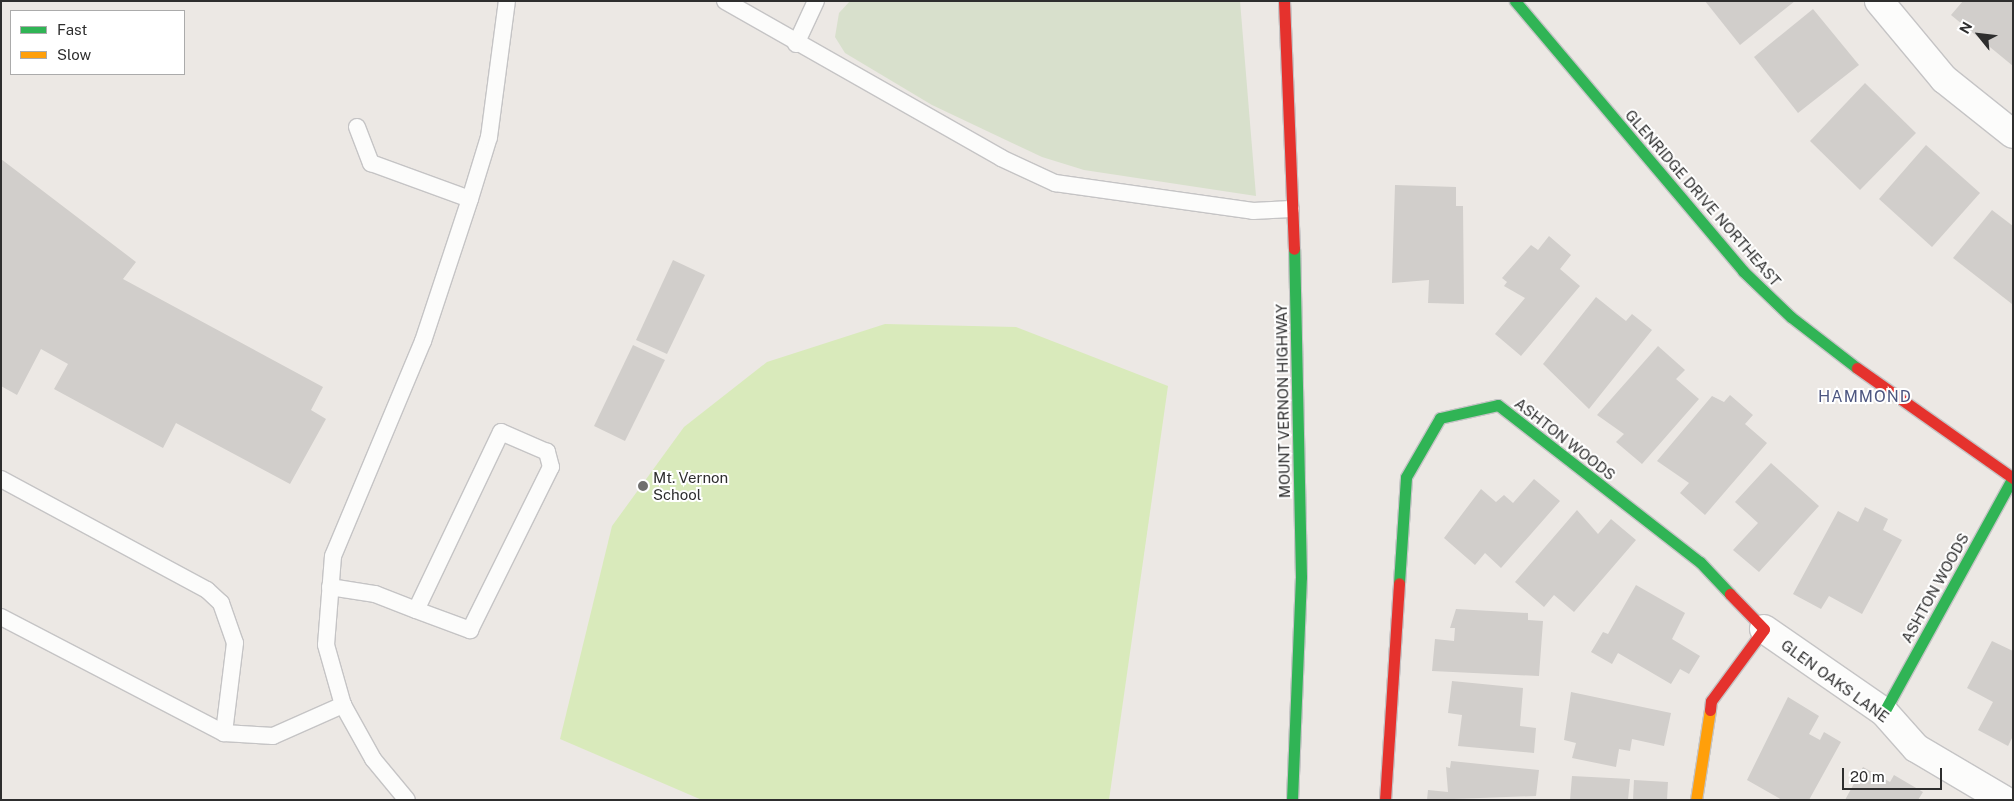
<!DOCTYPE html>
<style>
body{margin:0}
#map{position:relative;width:2014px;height:801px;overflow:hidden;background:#ece8e4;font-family:"Public Sans",sans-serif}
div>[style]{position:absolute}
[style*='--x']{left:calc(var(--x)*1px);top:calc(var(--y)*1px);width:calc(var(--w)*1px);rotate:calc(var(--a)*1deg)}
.cemetery>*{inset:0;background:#d8e0cc}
.pitch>*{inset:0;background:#d9eabb}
.building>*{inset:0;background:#d1cecb}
.roads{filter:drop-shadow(1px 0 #c5c4c5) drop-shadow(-1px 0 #c5c4c5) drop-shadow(0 1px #c5c4c5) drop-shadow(0 -1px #c5c4c5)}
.lane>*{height:16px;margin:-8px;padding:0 8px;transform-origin:8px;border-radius:8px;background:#fcfcfb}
.street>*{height:28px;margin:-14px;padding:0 14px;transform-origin:14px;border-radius:14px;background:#fcfcfb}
.fast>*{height:11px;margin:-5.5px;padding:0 5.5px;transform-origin:5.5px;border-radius:5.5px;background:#30b455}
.slow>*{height:11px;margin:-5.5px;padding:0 5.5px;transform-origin:5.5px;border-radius:5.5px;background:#ff9f0a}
.jam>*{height:11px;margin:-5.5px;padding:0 5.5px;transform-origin:5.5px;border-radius:5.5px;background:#e5322d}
.dots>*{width:14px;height:14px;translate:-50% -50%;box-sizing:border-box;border:2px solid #fff;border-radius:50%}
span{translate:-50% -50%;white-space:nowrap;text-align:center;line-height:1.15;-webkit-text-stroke:4px #fff;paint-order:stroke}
.street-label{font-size:15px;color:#2e2e2e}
.poi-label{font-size:15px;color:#2e2e2e}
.left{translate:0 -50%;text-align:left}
.neighbourhood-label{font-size:16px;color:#4d5680;letter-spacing:1px}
.frame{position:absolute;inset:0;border:2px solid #2e2e2e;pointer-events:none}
.legend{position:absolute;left:10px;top:10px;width:175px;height:65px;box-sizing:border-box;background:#fff;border:1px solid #ababab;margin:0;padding:6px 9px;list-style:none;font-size:15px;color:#2e2e2e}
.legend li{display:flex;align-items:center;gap:10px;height:25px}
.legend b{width:25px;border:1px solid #ababab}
.north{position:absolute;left:1954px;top:10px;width:50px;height:50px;-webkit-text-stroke:4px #fff;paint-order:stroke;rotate:299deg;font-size:14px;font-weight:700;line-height:20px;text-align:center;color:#2e2e2e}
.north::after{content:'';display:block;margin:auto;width:18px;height:22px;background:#2e2e2e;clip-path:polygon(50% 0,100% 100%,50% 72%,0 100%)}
.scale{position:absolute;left:1842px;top:768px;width:100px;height:22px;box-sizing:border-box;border:2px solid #2e2e2e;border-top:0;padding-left:6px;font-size:15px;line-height:18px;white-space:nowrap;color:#2e2e2e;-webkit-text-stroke:4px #fff;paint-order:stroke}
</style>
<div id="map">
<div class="cemetery">
<div style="clip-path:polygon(850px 1px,1240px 1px,1256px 196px,1084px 170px,1042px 157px,932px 105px,845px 53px,835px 37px,839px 13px)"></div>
</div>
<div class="pitch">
<div style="clip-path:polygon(885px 324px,1016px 327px,1168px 386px,1109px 800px,702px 800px,560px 739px,612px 526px,684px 427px,767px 362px)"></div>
</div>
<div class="building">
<div style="clip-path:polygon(1705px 1px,1795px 1px,1740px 45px)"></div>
<div style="clip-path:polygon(1963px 1px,2013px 1px,2013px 66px,1951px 15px)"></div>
<div style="clip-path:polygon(1813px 9px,1859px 65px,1798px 113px,1754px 57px)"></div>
<div style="clip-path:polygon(1865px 83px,1916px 133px,1860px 190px,1810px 141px)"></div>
<div style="clip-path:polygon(1926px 145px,1980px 193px,1932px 247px,1879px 199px)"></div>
<div style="clip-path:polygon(1px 159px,136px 262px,123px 279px,323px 387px,311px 410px,326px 419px,290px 484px,176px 423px,163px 448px,54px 389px,68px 364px,41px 349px,17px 395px,1px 386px)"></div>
<div style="clip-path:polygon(1395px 185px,1456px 187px,1456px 206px,1463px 206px,1464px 304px,1428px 303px,1429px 280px,1392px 283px)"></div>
<div style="clip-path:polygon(1992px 210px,2013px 226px,2012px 304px,1953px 258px)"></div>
<div style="clip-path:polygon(1549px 236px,1571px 255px,1560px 269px,1580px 286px,1521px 356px,1495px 334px,1525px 298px,1504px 286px,1507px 282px,1502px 278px,1531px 245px,1538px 250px)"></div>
<div style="clip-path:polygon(673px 260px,705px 275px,667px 354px,636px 340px)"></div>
<div style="clip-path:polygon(1596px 297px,1626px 321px,1632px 314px,1652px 330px,1589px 409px,1543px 364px)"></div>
<div style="clip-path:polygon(633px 345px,665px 360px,625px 441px,594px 426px)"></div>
<div style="clip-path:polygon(1658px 346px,1685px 370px,1676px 379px,1699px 399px,1642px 464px,1616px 442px,1624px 434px,1597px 415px)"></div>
<div style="clip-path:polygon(1730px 395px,1753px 415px,1745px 424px,1767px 443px,1705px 515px,1680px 493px,1689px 483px,1657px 461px,1712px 396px,1724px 402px)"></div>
<div style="clip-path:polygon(1771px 463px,1819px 506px,1759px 572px,1733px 550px,1758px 523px,1735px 502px)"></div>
<div style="clip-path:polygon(1534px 479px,1560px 501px,1501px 568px,1485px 553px,1475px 565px,1444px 538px,1481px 489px,1496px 502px,1504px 495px,1513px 503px)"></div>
<div style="clip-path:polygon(1865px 507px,1888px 519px,1883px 530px,1902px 540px,1862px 614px,1829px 596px,1821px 609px,1793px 594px,1838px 511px,1858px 522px)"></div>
<div style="clip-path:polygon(1577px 510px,1598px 534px,1611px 519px,1636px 540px,1574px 612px,1554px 595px,1544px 607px,1515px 582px)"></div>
<div style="clip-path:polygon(1636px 585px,1685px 613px,1672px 639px,1700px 656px,1689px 674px,1680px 669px,1671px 684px,1618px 653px,1612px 664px,1591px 652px,1603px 632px,1608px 634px)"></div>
<div style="clip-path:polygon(1456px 609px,1528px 613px,1528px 620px,1543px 621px,1539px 676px,1432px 671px,1435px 639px,1454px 641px,1455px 628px,1450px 628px)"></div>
<div style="clip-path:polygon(1992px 641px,2013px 651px,2013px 736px,2008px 746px,1978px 730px,1993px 702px,1967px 688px)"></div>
<div style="clip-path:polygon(1452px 681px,1523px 688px,1520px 726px,1536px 728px,1534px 753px,1458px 746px,1462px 715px,1448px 713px)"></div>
<div style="clip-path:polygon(1571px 692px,1671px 713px,1664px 746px,1632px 739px,1630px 751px,1619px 749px,1616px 767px,1572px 758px,1576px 743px,1564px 740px)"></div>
<div style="clip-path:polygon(1788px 697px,1819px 716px,1809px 734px,1820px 740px,1824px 732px,1841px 742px,1809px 800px,1782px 800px,1747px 780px)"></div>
<div style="clip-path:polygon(1451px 761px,1539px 770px,1536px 796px,1427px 800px,1428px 790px,1448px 792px,1446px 767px,1450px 768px)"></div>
<div style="clip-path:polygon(1863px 767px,1890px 782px,1894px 775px,1923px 792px,1918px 800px,1845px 800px)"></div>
<div style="clip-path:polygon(1572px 776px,1630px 779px,1628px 800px,1570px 800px)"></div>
<div style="clip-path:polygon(1634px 780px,1668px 782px,1667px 800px,1633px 800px)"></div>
</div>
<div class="roads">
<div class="lane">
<div style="--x:725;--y:1;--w:318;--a:29.6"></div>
<div style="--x:1001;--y:158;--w:60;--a:24.8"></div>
<div style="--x:1055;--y:183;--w:200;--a:8"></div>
<div style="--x:1253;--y:211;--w:38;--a:-3"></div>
<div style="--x:796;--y:44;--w:47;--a:-65.1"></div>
<div style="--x:357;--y:127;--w:39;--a:69"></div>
<div style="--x:371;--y:163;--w:105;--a:20"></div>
<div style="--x:470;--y:199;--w:150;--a:108.3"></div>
<div style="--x:423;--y:341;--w:233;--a:112.7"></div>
<div style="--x:333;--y:556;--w:89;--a:94.5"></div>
<div style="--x:326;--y:645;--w:62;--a:74.2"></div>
<div style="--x:343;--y:705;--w:62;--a:60.9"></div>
<div style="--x:373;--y:759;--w:53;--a:50.3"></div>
<div style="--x:470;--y:199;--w:65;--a:-73"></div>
<div style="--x:489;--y:137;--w:137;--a:-82.5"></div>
<div style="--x:1;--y:479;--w:234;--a:28.3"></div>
<div style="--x:207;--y:590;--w:19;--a:43"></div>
<div style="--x:221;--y:603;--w:42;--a:70.7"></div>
<div style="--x:235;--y:643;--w:91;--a:97"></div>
<div style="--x:330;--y:587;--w:46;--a:8.8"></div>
<div style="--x:375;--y:594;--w:44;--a:21.3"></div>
<div style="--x:416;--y:610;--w:58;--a:20.3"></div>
<div style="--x:470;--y:630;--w:182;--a:-63.6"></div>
<div style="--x:551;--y:467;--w:16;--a:-105"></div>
<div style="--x:547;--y:452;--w:50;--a:-156.5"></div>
<div style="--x:501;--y:432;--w:197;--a:115.5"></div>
<div style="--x:1;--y:617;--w:251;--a:27.5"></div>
<div style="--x:224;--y:733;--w:49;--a:3.5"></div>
<div style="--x:273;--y:736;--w:77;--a:-23.9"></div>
</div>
<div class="street">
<div style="--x:1879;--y:1;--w:102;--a:50.2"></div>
<div style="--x:1944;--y:79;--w:88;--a:38.6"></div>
<div style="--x:1764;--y:629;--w:146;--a:34.7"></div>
<div style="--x:1884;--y:712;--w:48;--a:48.4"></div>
<div style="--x:1916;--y:748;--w:102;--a:30.6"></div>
</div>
<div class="fast">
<div style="--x:1515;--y:1;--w:353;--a:49.8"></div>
<div style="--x:1743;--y:271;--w:66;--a:43.8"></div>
<div style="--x:1791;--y:317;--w:83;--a:37.7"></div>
<div style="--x:1399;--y:583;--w:106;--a:-86.2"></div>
<div style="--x:1406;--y:477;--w:68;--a:-60"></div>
<div style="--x:1440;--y:418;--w:59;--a:-12.6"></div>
<div style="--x:1498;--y:405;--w:256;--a:37.9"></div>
<div style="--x:1700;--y:562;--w:44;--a:46.8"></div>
<div style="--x:1884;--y:712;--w:268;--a:-61.2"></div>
<div style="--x:1292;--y:800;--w:223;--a:-87.7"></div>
<div style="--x:1301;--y:577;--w:328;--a:-91.2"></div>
</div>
<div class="slow">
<div style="--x:1696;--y:800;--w:91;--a:-81.2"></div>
</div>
<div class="jam">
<div style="--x:1284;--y:1;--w:248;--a:87.7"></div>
<div style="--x:1857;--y:368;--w:191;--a:35.2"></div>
<div style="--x:1710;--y:710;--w:9;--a:-84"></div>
<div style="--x:1711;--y:701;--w:89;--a:-53.6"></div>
<div style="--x:1764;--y:629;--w:49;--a:-134.2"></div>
<div style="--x:1385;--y:800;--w:217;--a:-86.3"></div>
</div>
</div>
<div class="dots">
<div style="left:643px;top:486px;background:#706f6e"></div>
</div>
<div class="street-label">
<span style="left:1703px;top:198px;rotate:49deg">GLENRIDGE DRIVE NORTHEAST</span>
<span style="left:1283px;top:401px;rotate:-91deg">MOUNT VERNON HIGHWAY</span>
<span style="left:1565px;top:439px;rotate:38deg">ASHTON WOODS</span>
<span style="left:1935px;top:588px;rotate:-61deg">ASHTON WOODS</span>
<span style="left:1835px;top:681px;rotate:36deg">GLEN OAKS LANE</span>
</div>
<div class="poi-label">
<span class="left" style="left:653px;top:486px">Mt. Vernon<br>School</span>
</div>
<div class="neighbourhood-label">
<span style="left:1865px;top:397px">HAMMOND</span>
</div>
<div class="frame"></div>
<ul class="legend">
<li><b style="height:6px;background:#30b455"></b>Fast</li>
<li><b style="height:6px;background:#ff9f0a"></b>Slow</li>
</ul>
<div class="north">N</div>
<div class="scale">20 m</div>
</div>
